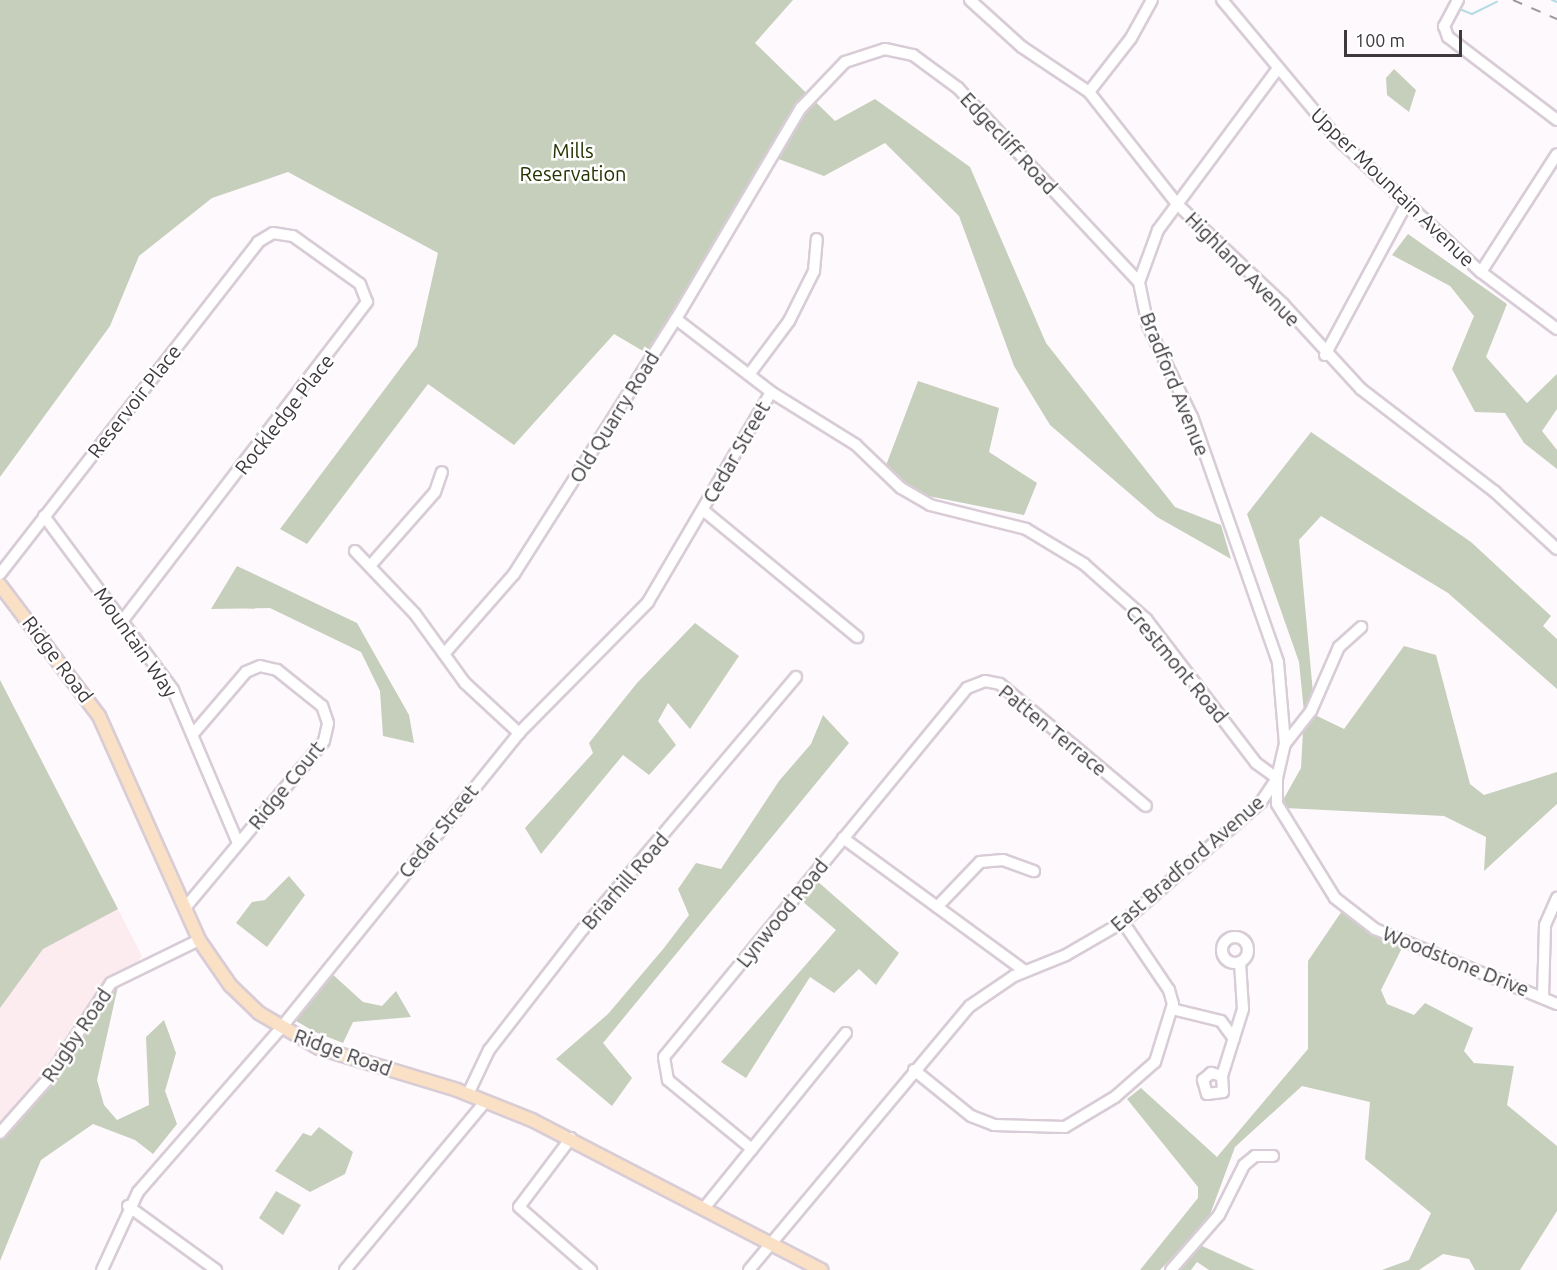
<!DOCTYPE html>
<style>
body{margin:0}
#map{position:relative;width:1557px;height:1270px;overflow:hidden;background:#fef9fd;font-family:Ubuntu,sans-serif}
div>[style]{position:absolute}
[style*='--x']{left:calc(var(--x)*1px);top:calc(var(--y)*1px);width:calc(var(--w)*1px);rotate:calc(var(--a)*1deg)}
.education>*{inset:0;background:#fcecef}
.green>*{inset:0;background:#c6cfbb}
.stream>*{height:2px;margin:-1px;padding:0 1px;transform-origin:1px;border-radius:1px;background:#b4dbe3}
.roads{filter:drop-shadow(2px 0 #d8ccd6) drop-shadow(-2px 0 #d8ccd6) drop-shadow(0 2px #d8ccd6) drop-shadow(0 -2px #d8ccd6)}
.minor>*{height:10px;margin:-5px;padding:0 5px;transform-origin:5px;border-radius:5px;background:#fff}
.minor>.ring{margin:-5px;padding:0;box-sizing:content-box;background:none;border:10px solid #fff;border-radius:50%}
.major>*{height:12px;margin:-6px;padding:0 6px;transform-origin:6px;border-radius:6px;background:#fae0c4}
.rail>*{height:2px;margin-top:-1px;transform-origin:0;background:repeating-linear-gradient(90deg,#9d999d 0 10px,transparent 0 20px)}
span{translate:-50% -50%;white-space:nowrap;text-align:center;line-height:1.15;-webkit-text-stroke:5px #fff;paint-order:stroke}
.street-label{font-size:20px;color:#3d393d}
.park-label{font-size:20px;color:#223201}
.scale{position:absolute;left:1344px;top:30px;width:118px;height:27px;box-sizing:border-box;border:3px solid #3d393d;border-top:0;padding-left:8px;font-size:18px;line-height:21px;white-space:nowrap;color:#3d393d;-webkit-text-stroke:4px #fff;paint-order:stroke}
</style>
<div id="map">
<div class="education">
<div style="clip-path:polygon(0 680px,142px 956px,50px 1086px,0 1140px)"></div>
</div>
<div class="green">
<div style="clip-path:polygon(0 0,793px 0,755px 43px,835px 121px,875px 99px,970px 167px,1046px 343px,1175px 507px,1221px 525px,1231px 559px,1157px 517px,1050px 425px,1014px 366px,959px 216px,885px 143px,824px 176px,768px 155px,648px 354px,614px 334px,514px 445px,428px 384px,307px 544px,280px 529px,417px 346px,438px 253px,288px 172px,212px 198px,139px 256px,110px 326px,0 477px)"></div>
<div style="clip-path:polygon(1394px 69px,1416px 90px,1409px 112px,1387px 95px,1386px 78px)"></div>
<div style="clip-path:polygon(1408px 234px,1507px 304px,1486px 357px,1527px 403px,1557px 374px,1557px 409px,1542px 431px,1557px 450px,1557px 469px,1524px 443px,1505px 413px,1475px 412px,1452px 369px,1474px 316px,1450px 286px,1392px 255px)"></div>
<div style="clip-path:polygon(918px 381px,999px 408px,989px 452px,1037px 483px,1024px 515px,918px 494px,885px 468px)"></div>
<div style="clip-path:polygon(1311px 432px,1471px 542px,1551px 616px,1543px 626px,1557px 639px,1557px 689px,1448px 593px,1321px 516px,1299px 540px,1315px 715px,1344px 729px,1404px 646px,1436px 655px,1470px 784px,1484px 795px,1557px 772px,1557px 804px,1484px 871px,1486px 837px,1444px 816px,1285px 808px,1283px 800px,1301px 768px,1304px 712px,1299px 662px,1247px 514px)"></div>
<div style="clip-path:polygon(237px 566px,357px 623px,409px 715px,414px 743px,383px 736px,380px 691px,361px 652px,270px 608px,211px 609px)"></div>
<div style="clip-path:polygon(695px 623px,739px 656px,690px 729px,668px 703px,658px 721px,676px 745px,649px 775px,623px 755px,541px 854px,525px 828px,593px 753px,589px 743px,637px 683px)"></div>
<div style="clip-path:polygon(0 680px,118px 909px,43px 949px,0 1008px)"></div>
<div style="clip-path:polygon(823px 715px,849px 743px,603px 1043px,632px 1078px,612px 1106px,556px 1059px,608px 1014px,664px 948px,689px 915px,678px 889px,696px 863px,721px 869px,779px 781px,811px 744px)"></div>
<div style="clip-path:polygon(289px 876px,305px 895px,267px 947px,236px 923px,252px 902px,265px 900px)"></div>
<div style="clip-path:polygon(816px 880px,899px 953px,876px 985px,859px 969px,834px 993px,810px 977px,746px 1078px,721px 1062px,836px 930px,802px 901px)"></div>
<div style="clip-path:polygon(1346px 905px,1406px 940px,1381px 990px,1387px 1004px,1414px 1015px,1425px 1003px,1473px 1028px,1464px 1051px,1474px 1063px,1514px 1066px,1507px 1105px,1557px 1146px,1557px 1211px,1520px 1270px,1475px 1270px,1469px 1259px,1443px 1254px,1419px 1270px,1382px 1270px,1409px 1260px,1431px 1213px,1365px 1159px,1370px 1102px,1302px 1086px,1235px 1147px,1208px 1220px,1160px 1270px,1140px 1270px,1198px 1198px,1198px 1187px,1127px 1099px,1141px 1088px,1217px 1157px,1308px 1049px,1308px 961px)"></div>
<div style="clip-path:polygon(331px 973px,363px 1002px,382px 1006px,396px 991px,411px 1017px,353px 1022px,343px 1043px,315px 1032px,296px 1021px)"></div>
<div style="clip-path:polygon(118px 986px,97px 1080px,104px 1105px,117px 1120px,149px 1105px,146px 1037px,164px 1020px,176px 1053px,165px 1091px,177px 1124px,153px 1154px,135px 1140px,93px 1124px,41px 1160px,0 1261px,0 1140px,50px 1086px)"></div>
<div style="clip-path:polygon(319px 1127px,353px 1152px,345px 1174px,310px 1192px,275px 1171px,303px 1133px,311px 1136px)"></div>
<div style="clip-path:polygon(276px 1191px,301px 1205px,283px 1235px,259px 1218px)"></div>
<div style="clip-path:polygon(1202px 1246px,1255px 1270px,1209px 1270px,1197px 1262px,1191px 1270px,1178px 1270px)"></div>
</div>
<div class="stream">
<div style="--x:1552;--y:0;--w:5;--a:22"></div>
<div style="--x:1462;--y:10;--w:11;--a:22"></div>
<div style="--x:1472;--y:14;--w:28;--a:-26"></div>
</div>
<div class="roads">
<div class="minor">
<div style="--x:970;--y:0;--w:70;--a:42.1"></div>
<div style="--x:1022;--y:47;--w:81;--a:33.9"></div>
<div style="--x:1089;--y:92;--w:142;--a:51.8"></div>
<div style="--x:1177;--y:204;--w:146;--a:43.3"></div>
<div style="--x:1283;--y:304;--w:115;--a:47.5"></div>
<div style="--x:1361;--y:389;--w:169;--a:37.5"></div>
<div style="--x:1495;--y:492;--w:84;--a:42.6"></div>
<div style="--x:1222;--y:0;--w:178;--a:50.2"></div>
<div style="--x:1336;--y:137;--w:198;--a:43"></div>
<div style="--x:1481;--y:272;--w:95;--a:36.9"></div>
<div style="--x:1458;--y:0;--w:30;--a:118"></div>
<div style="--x:1444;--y:26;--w:12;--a:70"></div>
<div style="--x:1448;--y:37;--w:137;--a:37.3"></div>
<div style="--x:1089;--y:92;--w:68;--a:-52.1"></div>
<div style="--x:1131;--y:38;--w:43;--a:-61.1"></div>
<div style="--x:1481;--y:272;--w:140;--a:-57.2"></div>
<div style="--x:676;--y:319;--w:120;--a:37.5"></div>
<div style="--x:771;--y:392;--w:100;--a:31.9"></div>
<div style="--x:856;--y:445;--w:62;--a:43.7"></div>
<div style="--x:901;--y:488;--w:34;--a:30"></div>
<div style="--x:930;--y:505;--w:99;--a:14"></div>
<div style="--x:1026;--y:529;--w:68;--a:31.1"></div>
<div style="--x:1084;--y:564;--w:83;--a:41.6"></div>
<div style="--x:1146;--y:619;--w:181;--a:52.6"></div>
<div style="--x:1256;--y:763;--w:26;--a:36"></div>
<div style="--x:1277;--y:778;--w:26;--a:90"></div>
<div style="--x:1277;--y:804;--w:110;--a:58.3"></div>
<div style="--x:1335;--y:898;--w:51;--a:37.8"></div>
<div style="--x:1375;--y:929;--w:197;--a:22.4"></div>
<div style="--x:1325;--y:355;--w:173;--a:-61.7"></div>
<div style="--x:751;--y:372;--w:64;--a:-53.3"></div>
<div style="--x:789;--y:321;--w:56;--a:-63.4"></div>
<div style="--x:814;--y:271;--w:32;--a:-85"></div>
<div style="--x:703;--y:510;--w:200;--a:39.5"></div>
<div style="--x:44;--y:516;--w:217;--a:53.4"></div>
<div style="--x:173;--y:690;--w:166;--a:67"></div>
<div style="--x:355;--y:551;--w:87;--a:46.4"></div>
<div style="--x:415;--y:614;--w:85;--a:54.1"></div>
<div style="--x:465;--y:683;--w:74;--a:42.8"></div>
<div style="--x:370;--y:566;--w:98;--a:-48.7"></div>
<div style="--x:435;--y:492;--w:21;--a:-71"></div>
<div style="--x:0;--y:574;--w:420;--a:-52.1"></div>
<div style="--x:258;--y:242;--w:17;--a:-31"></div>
<div style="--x:273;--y:233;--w:20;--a:9"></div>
<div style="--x:293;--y:236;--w:82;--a:35.6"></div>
<div style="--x:360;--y:284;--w:19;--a:69"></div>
<div style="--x:367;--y:302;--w:401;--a:127.5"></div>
<div style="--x:444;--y:654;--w:106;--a:-48.8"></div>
<div style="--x:514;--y:574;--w:302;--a:-57.6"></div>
<div style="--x:676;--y:319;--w:245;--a:-59.4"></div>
<div style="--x:801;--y:108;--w:64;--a:-46.3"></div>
<div style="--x:845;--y:62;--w:42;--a:-18"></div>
<div style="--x:885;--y:49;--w:29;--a:12"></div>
<div style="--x:913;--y:55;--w:56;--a:36.3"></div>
<div style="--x:958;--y:88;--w:265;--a:47"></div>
<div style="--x:1285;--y:744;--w:42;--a:-51.8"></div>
<div style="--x:1311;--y:711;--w:70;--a:-66.4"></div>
<div style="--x:1339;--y:647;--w:30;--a:-42"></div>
<div style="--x:843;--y:838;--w:225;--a:36.2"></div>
<div style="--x:937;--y:907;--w:62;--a:-46.3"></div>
<div style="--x:980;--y:862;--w:23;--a:-5"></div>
<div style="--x:1003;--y:860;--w:33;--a:20"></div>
<div style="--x:185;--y:908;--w:217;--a:-50.2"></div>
<div style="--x:324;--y:741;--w:18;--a:-77"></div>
<div style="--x:328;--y:723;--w:18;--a:-109"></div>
<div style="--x:322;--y:706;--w:58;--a:-141.3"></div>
<div style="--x:277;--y:670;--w:17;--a:-167"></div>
<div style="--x:260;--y:666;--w:15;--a:157"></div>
<div style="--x:246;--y:672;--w:82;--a:130.5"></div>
<div class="ring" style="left:1222px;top:937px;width:16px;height:16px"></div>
<div style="--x:1543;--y:997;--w:72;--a:-88.4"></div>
<div style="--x:1545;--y:925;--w:30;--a:-66"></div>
<div style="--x:1172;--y:1009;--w:50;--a:13.8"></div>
<div style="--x:1221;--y:1021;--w:22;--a:54"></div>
<div style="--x:914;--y:1070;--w:73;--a:38.9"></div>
<div style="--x:971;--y:1116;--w:25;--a:21"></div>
<div style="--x:994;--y:1125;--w:71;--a:1.6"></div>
<div style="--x:1065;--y:1127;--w:58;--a:-31"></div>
<div style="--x:1115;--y:1097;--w:53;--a:-41.2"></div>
<div style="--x:1155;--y:1062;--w:61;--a:-72.8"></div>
<div style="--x:1173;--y:1004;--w:15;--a:-106"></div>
<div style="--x:1169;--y:990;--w:82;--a:-124.1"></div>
<div style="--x:1222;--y:1076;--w:16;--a:86"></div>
<div style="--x:1223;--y:1092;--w:16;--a:173"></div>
<div style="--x:1207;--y:1094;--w:15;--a:-106"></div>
<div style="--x:1203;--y:1080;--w:11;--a:-41"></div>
<div style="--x:1211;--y:1073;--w:11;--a:15"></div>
<div style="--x:1222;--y:1076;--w:70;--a:-72.6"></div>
<div style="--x:1243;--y:1009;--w:47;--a:-93.7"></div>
<div style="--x:468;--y:1094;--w:49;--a:-64.5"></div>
<div style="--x:489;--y:1050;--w:153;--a:-52.2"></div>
<div style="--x:583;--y:929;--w:330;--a:-49.8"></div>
<div style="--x:0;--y:1133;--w:71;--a:-48.4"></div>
<div style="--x:47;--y:1080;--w:116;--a:-56.6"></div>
<div style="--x:111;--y:983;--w:98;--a:-26"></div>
<div style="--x:571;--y:1138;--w:86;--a:127"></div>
<div style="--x:519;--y:1207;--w:96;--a:41.2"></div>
<div style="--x:752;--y:1149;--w:109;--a:-140.6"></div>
<div style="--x:668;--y:1080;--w:23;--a:-100"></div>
<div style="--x:664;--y:1057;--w:477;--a:-50.6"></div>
<div style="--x:967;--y:688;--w:19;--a:-21"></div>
<div style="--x:985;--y:681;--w:15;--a:11"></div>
<div style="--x:1000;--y:684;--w:190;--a:39.9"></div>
<div style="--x:128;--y:1206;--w:109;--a:36"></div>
<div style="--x:705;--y:1207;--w:224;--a:-51"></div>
<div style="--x:102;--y:1270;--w:86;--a:-65.2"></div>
<div style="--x:138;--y:1192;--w:218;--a:-48.9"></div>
<div style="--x:281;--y:1028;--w:379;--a:-51.1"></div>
<div style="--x:519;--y:733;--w:184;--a:-45.4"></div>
<div style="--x:648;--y:602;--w:243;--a:-59.6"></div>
<div style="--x:345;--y:1270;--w:220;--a:-50.2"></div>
<div style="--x:749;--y:1270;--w:344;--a:-50.1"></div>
<div style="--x:970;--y:1006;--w:53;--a:-34.3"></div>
<div style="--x:1014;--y:976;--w:56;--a:-22"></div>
<div style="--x:1066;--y:955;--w:66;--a:-30.1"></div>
<div style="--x:1123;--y:922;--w:183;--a:-41"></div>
<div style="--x:1261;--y:802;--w:29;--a:-56"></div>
<div style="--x:1277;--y:778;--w:35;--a:-77"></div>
<div style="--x:1285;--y:744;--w:82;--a:-94.9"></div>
<div style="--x:1278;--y:662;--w:260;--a:-109.3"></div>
<div style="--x:1192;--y:417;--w:101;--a:-115.8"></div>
<div style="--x:1148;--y:326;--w:45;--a:-101.6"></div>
<div style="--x:1139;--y:282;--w:55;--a:-69.9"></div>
<div style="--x:1158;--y:230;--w:199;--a:-53.4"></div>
<div style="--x:1171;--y:1270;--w:73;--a:-48.9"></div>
<div style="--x:1219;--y:1215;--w:56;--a:-63.4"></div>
<div style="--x:1244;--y:1165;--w:14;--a:-39"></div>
<div style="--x:1255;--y:1156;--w:18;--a:0"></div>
</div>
<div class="major">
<div style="--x:0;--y:585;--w:164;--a:52.9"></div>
<div style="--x:99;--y:716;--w:245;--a:65.9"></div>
<div style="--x:199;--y:940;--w:55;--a:55.4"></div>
<div style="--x:230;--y:985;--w:40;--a:44"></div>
<div style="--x:259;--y:1013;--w:69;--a:30.3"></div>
<div style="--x:319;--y:1048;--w:144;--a:16.9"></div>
<div style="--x:457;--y:1090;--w:81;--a:21.8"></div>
<div style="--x:532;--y:1120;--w:326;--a:27.4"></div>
</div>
</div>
<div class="rail">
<div style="--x:1513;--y:0;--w:48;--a:23.4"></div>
</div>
<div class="street-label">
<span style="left:1009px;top:143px;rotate:47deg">Edgecliff Road</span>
<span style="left:1393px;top:187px;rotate:44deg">Upper Mountain Avenue</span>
<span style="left:1243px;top:269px;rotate:45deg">Highland Avenue</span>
<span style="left:1175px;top:384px;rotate:68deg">Bradford Avenue</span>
<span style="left:134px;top:401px;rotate:-52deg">Reservoir Place</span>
<span style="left:284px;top:414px;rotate:-52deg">Rockledge Place</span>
<span style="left:614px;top:417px;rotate:-58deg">Old Quarry Road</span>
<span style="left:736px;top:452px;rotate:-60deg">Cedar Street</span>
<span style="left:136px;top:642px;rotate:55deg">Mountain Way</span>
<span style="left:58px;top:659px;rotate:53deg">Ridge Road</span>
<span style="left:1177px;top:664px;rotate:50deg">Crestmont Road</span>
<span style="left:1053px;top:730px;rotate:39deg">Patten Terrace</span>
<span style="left:286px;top:785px;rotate:-51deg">Ridge Court</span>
<span style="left:438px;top:831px;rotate:-51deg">Cedar Street</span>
<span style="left:1187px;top:863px;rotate:-41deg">East Bradford Avenue</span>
<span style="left:625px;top:881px;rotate:-49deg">Briarhill Road</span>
<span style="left:782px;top:913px;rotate:-51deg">Lynwood Road</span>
<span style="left:1456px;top:961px;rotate:22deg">Woodstone Drive</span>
<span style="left:76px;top:1035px;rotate:-56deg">Rugby Road</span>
<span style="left:343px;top:1052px;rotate:20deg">Ridge Road</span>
</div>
<div class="park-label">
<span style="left:573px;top:162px">Mills<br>Reservation</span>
</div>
<div class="scale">100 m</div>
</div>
